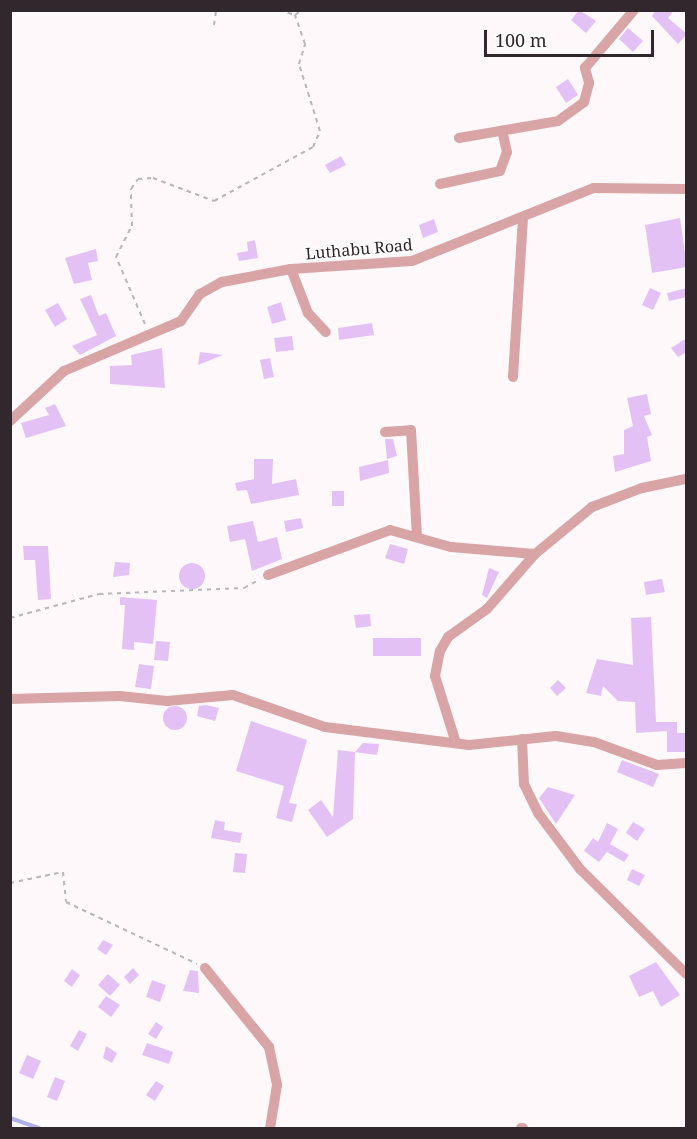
<!DOCTYPE html>
<style>
body{margin:0}
#map{position:relative;width:697px;height:1139px;overflow:hidden;background:#fef8fb;font-family:"Noto Serif",serif}
div>[style]{position:absolute}
[style*='--x']{left:calc(var(--x)*1px);top:calc(var(--y)*1px);width:calc(var(--w)*1px);rotate:calc(var(--a)*1deg)}
.stream>*{height:4px;margin:-2px;padding:0 2px;transform-origin:2px;border-radius:2px;background:#aeb0e9}
.building>*{inset:0;background:#e4c1f5}
.round{border-radius:50%}
.path>*{height:2px;margin-top:-1px;transform-origin:0;background:repeating-linear-gradient(90deg,#bcb4b8 0 4.5px,transparent 0 9px)}
.minor>*{height:10px;margin:-5px;padding:0 5px;transform-origin:5px;border-radius:5px;background:#d9a4a5}
span{translate:-50% -50%;white-space:nowrap;text-align:center;line-height:1.15;-webkit-text-stroke:4.5px #fff;paint-order:stroke}
.street-label{font-size:16px;color:#32272c}
.frame{position:absolute;inset:0;border:12px solid #32272c;pointer-events:none}
.scale{position:absolute;left:484px;top:30px;width:170px;height:27px;box-sizing:border-box;border:3px solid #32272c;border-top:0;padding-left:8px;font-size:18px;line-height:21px;white-space:nowrap;color:#32272c;-webkit-text-stroke:4px #fff;paint-order:stroke}
</style>
<div id="map">
<div class="stream">
<div style="--x:10;--y:1118;--w:31;--a:19"></div>
</div>
<div class="building">
<div style="clip-path:polygon(579px 10px,596px 21px,586px 33px,571px 20px)"></div>
<div style="clip-path:polygon(656px 10px,674px 10px,668px 18px,687px 34px,678px 44px,652px 16px)"></div>
<div style="clip-path:polygon(628px 28px,643px 41px,633px 52px,619px 39px)"></div>
<div style="clip-path:polygon(568px 79px,578px 95px,566px 103px,556px 87px)"></div>
<div style="clip-path:polygon(341px 156px,346px 165px,330px 173px,325px 165px)"></div>
<div style="clip-path:polygon(680px 218px,687px 267px,652px 273px,645px 225px)"></div>
<div style="clip-path:polygon(434px 219px,438px 232px,423px 238px,419px 225px)"></div>
<div style="clip-path:polygon(255px 240px,258px 258px,239px 261px,237px 253px,248px 251px,247px 242px)"></div>
<div style="clip-path:polygon(96px 249px,98px 261px,88px 263px,92px 280px,74px 284px,65px 258px)"></div>
<div style="clip-path:polygon(650px 288px,661px 293px,653px 310px,642px 305px)"></div>
<div style="clip-path:polygon(687px 288px,687px 297px,669px 301px,667px 293px)"></div>
<div style="clip-path:polygon(91px 295px,99px 316px,106px 313px,116px 336px,80px 355px,72px 346px,97px 335px,80px 299px)"></div>
<div style="clip-path:polygon(281px 302px,286px 320px,272px 324px,267px 307px)"></div>
<div style="clip-path:polygon(58px 303px,67px 319px,55px 327px,45px 310px)"></div>
<div style="clip-path:polygon(372px 323px,374px 335px,339px 340px,338px 328px)"></div>
<div style="clip-path:polygon(292px 336px,294px 350px,276px 352px,274px 338px)"></div>
<div style="clip-path:polygon(687px 338px,687px 352px,678px 357px,671px 348px)"></div>
<div style="clip-path:polygon(162px 348px,165px 388px,110px 384px,110px 366px,132px 365px,131px 355px)"></div>
<div style="clip-path:polygon(200px 352px,223px 355px,198px 365px)"></div>
<div style="clip-path:polygon(270px 358px,274px 377px,264px 379px,260px 360px)"></div>
<div style="clip-path:polygon(647px 394px,651px 414px,644px 416px,652px 435px,647px 437px,651px 461px,615px 472px,613px 456px,624px 454px,624px 430px,633px 426px,627px 398px)"></div>
<div style="clip-path:polygon(55px 404px,66px 426px,26px 438px,21px 423px,49px 415px,45px 408px)"></div>
<div style="clip-path:polygon(385px 439px,393px 439px,397px 456px,387px 459px)"></div>
<div style="clip-path:polygon(254px 459px,273px 459px,272px 484px,296px 479px,299px 495px,251px 504px,247px 490px,237px 491px,235px 483px,254px 479px)"></div>
<div style="clip-path:polygon(388px 460px,389px 473px,360px 481px,359px 467px)"></div>
<div style="clip-path:polygon(332px 491px,344px 491px,344px 506px,332px 506px)"></div>
<div style="clip-path:polygon(301px 518px,303px 528px,286px 532px,284px 521px)"></div>
<div style="clip-path:polygon(253px 521px,258px 542px,277px 537px,282px 559px,252px 571px,245px 539px,230px 542px,227px 526px)"></div>
<div style="clip-path:polygon(390px 544px,408px 549px,404px 564px,385px 558px)"></div>
<div style="clip-path:polygon(23px 546px,48px 546px,51px 599px,38px 600px,35px 560px,24px 560px)"></div>
<div style="clip-path:polygon(115px 562px,130px 563px,129px 575px,113px 577px)"></div>
<div class="round" style="left:179px;top:563px;width:26px;height:26px"></div>
<div style="clip-path:polygon(489px 568px,499px 572px,487px 598px,482px 595px)"></div>
<div style="clip-path:polygon(662px 579px,665px 592px,646px 595px,644px 582px)"></div>
<div style="clip-path:polygon(120px 597px,157px 600px,153px 644px,134px 642px,134px 650px,122px 649px,125px 605px,120px 605px)"></div>
<div style="clip-path:polygon(370px 614px,371px 626px,356px 628px,354px 615px)"></div>
<div style="clip-path:polygon(651px 617px,656px 722px,677px 722px,677px 733px,687px 733px,687px 752px,667px 752px,667px 731px,636px 733px,635px 702px,618px 701px,603px 686px,601px 696px,586px 693px,597px 659px,633px 665px,631px 618px)"></div>
<div style="clip-path:polygon(373px 638px,421px 638px,421px 656px,373px 656px)"></div>
<div style="clip-path:polygon(156px 641px,170px 642px,168px 661px,154px 660px)"></div>
<div style="clip-path:polygon(139px 664px,154px 666px,151px 689px,135px 687px)"></div>
<div style="clip-path:polygon(558px 680px,566px 688px,557px 696px,550px 688px)"></div>
<div style="clip-path:polygon(206px 705px,219px 708px,215px 721px,197px 716px,199px 706px)"></div>
<div class="round" style="left:163px;top:706px;width:24px;height:24px"></div>
<div style="clip-path:polygon(251px 721px,307px 740px,289px 803px,297px 804px,292px 822px,276px 818px,284px 786px,236px 771px)"></div>
<div style="clip-path:polygon(363px 743px,379px 744px,377px 755px,355px 752px)"></div>
<div style="clip-path:polygon(338px 750px,355px 752px,353px 819px,327px 837px,308px 810px,321px 800px,333px 817px)"></div>
<div style="clip-path:polygon(622px 760px,659px 774px,653px 787px,617px 772px)"></div>
<div style="clip-path:polygon(548px 787px,575px 795px,556px 824px,539px 798px)"></div>
<div style="clip-path:polygon(215px 820px,225px 822px,224px 830px,242px 833px,240px 843px,211px 838px)"></div>
<div style="clip-path:polygon(633px 822px,645px 829px,637px 841px,626px 833px)"></div>
<div style="clip-path:polygon(607px 823px,618px 829px,610px 844px,629px 855px,624px 862px,607px 852px,599px 862px,584px 851px,593px 838px,598px 842px)"></div>
<div style="clip-path:polygon(235px 853px,247px 854px,245px 873px,233px 872px)"></div>
<div style="clip-path:polygon(632px 869px,645px 875px,639px 886px,627px 880px)"></div>
<div style="clip-path:polygon(103px 940px,113px 945px,106px 955px,97px 949px)"></div>
<div style="clip-path:polygon(656px 962px,680px 995px,661px 1007px,653px 991px,639px 997px,629px 976px)"></div>
<div style="clip-path:polygon(133px 968px,139px 975px,130px 984px,124px 977px)"></div>
<div style="clip-path:polygon(72px 969px,80px 975px,72px 987px,64px 981px)"></div>
<div style="clip-path:polygon(190px 970px,198px 971px,199px 993px,183px 991px)"></div>
<div style="clip-path:polygon(108px 974px,120px 985px,110px 996px,98px 985px)"></div>
<div style="clip-path:polygon(152px 980px,166px 985px,160px 1002px,146px 997px)"></div>
<div style="clip-path:polygon(106px 996px,120px 1005px,111px 1017px,98px 1007px)"></div>
<div style="clip-path:polygon(156px 1022px,163px 1027px,156px 1039px,148px 1034px)"></div>
<div style="clip-path:polygon(79px 1030px,87px 1034px,78px 1051px,70px 1046px)"></div>
<div style="clip-path:polygon(147px 1043px,173px 1052px,169px 1064px,142px 1055px)"></div>
<div style="clip-path:polygon(106px 1046px,117px 1053px,112px 1063px,103px 1058px)"></div>
<div style="clip-path:polygon(27px 1055px,41px 1061px,33px 1079px,19px 1073px)"></div>
<div style="clip-path:polygon(55px 1077px,65px 1081px,57px 1101px,47px 1097px)"></div>
<div style="clip-path:polygon(156px 1081px,164px 1086px,155px 1101px,146px 1095px)"></div>
</div>
<div class="path">
<div style="--x:279;--y:10;--w:17;--a:17"></div>
<div style="--x:214;--y:25;--w:15;--a:-82"></div>
<div style="--x:145;--y:324;--w:73;--a:-113.4"></div>
<div style="--x:116;--y:257;--w:35;--a:-63"></div>
<div style="--x:132;--y:226;--w:37;--a:-92"></div>
<div style="--x:131;--y:189;--w:12;--a:-55"></div>
<div style="--x:138;--y:179;--w:15;--a:-4"></div>
<div style="--x:153;--y:178;--w:65;--a:20.7"></div>
<div style="--x:214;--y:201;--w:113;--a:-28.6"></div>
<div style="--x:313;--y:147;--w:17;--a:-66"></div>
<div style="--x:320;--y:131;--w:70;--a:-107.4"></div>
<div style="--x:299;--y:64;--w:21;--a:-73"></div>
<div style="--x:305;--y:44;--w:31;--a:-109"></div>
<div style="--x:295;--y:15;--w:9;--a:-36"></div>
<div style="--x:10;--y:618;--w:92;--a:-15.1"></div>
<div style="--x:99;--y:594;--w:145;--a:-2.4"></div>
<div style="--x:244;--y:588;--w:18;--a:-29"></div>
<div style="--x:10;--y:883;--w:54;--a:-11.7"></div>
<div style="--x:63;--y:872;--w:30;--a:84"></div>
<div style="--x:66;--y:902;--w:145;--a:25.3"></div>
</div>
<div class="minor">
<div style="--x:459;--y:138;--w:100;--a:-9.7"></div>
<div style="--x:558;--y:121;--w:32;--a:-36"></div>
<div style="--x:584;--y:102;--w:20;--a:-75"></div>
<div style="--x:589;--y:83;--w:16;--a:-105"></div>
<div style="--x:585;--y:68;--w:76;--a:-49.8"></div>
<div style="--x:440;--y:184;--w:61;--a:-12.2"></div>
<div style="--x:500;--y:171;--w:20;--a:-70"></div>
<div style="--x:507;--y:152;--w:22;--a:-103"></div>
<div style="--x:291;--y:269;--w:47;--a:68.9"></div>
<div style="--x:308;--y:313;--w:26;--a:47"></div>
<div style="--x:513;--y:377;--w:158;--a:-86.4"></div>
<div style="--x:10;--y:421;--w:74;--a:-42.8"></div>
<div style="--x:64;--y:371;--w:127;--a:-23.1"></div>
<div style="--x:181;--y:321;--w:33;--a:-55"></div>
<div style="--x:200;--y:294;--w:25;--a:-29"></div>
<div style="--x:222;--y:282;--w:70;--a:-10.7"></div>
<div style="--x:291;--y:269;--w:121;--a:-3.8"></div>
<div style="--x:412;--y:261;--w:196;--a:-21.9"></div>
<div style="--x:594;--y:188;--w:92;--a:0.6"></div>
<div style="--x:385;--y:432;--w:26;--a:-4"></div>
<div style="--x:411;--y:430;--w:107;--a:86.8"></div>
<div style="--x:268;--y:575;--w:130;--a:-20.2"></div>
<div style="--x:390;--y:530;--w:63;--a:15.6"></div>
<div style="--x:451;--y:547;--w:84;--a:4.8"></div>
<div style="--x:535;--y:554;--w:74;--a:-39.5"></div>
<div style="--x:592;--y:507;--w:53;--a:-20.8"></div>
<div style="--x:642;--y:488;--w:45;--a:-11.6"></div>
<div style="--x:10;--y:699;--w:110;--a:-1.6"></div>
<div style="--x:120;--y:696;--w:47;--a:6.1"></div>
<div style="--x:167;--y:701;--w:66;--a:-5.2"></div>
<div style="--x:233;--y:695;--w:97;--a:19.2"></div>
<div style="--x:325;--y:727;--w:145;--a:7.1"></div>
<div style="--x:469;--y:745;--w:87;--a:-5.9"></div>
<div style="--x:556;--y:736;--w:38;--a:9"></div>
<div style="--x:594;--y:742;--w:67;--a:20.1"></div>
<div style="--x:657;--y:765;--w:29;--a:-4"></div>
<div style="--x:522;--y:739;--w:45;--a:87.5"></div>
<div style="--x:524;--y:784;--w:32;--a:64"></div>
<div style="--x:538;--y:813;--w:70;--a:53.1"></div>
<div style="--x:580;--y:869;--w:149;--a:44.7"></div>
<div style="--x:456;--y:743;--w:70;--a:-107.4"></div>
<div style="--x:435;--y:676;--w:25;--a:-79"></div>
<div style="--x:440;--y:651;--w:16;--a:-60"></div>
<div style="--x:448;--y:637;--w:48;--a:-35.7"></div>
<div style="--x:487;--y:609;--w:73;--a:-48.9"></div>
<div style="--x:205;--y:968;--w:102;--a:51"></div>
<div style="--x:269;--y:1047;--w:39;--a:78"></div>
<div style="--x:277;--y:1085;--w:44;--a:99.2"></div>
<div style="--x:521;--y:1128;--w:2;--a:0"></div>
</div>
<div class="street-label">
<span style="left:359px;top:249px;rotate:-5deg">Luthabu Road</span>
</div>
<div class="frame"></div>
<div class="scale">100 m</div>
</div>
